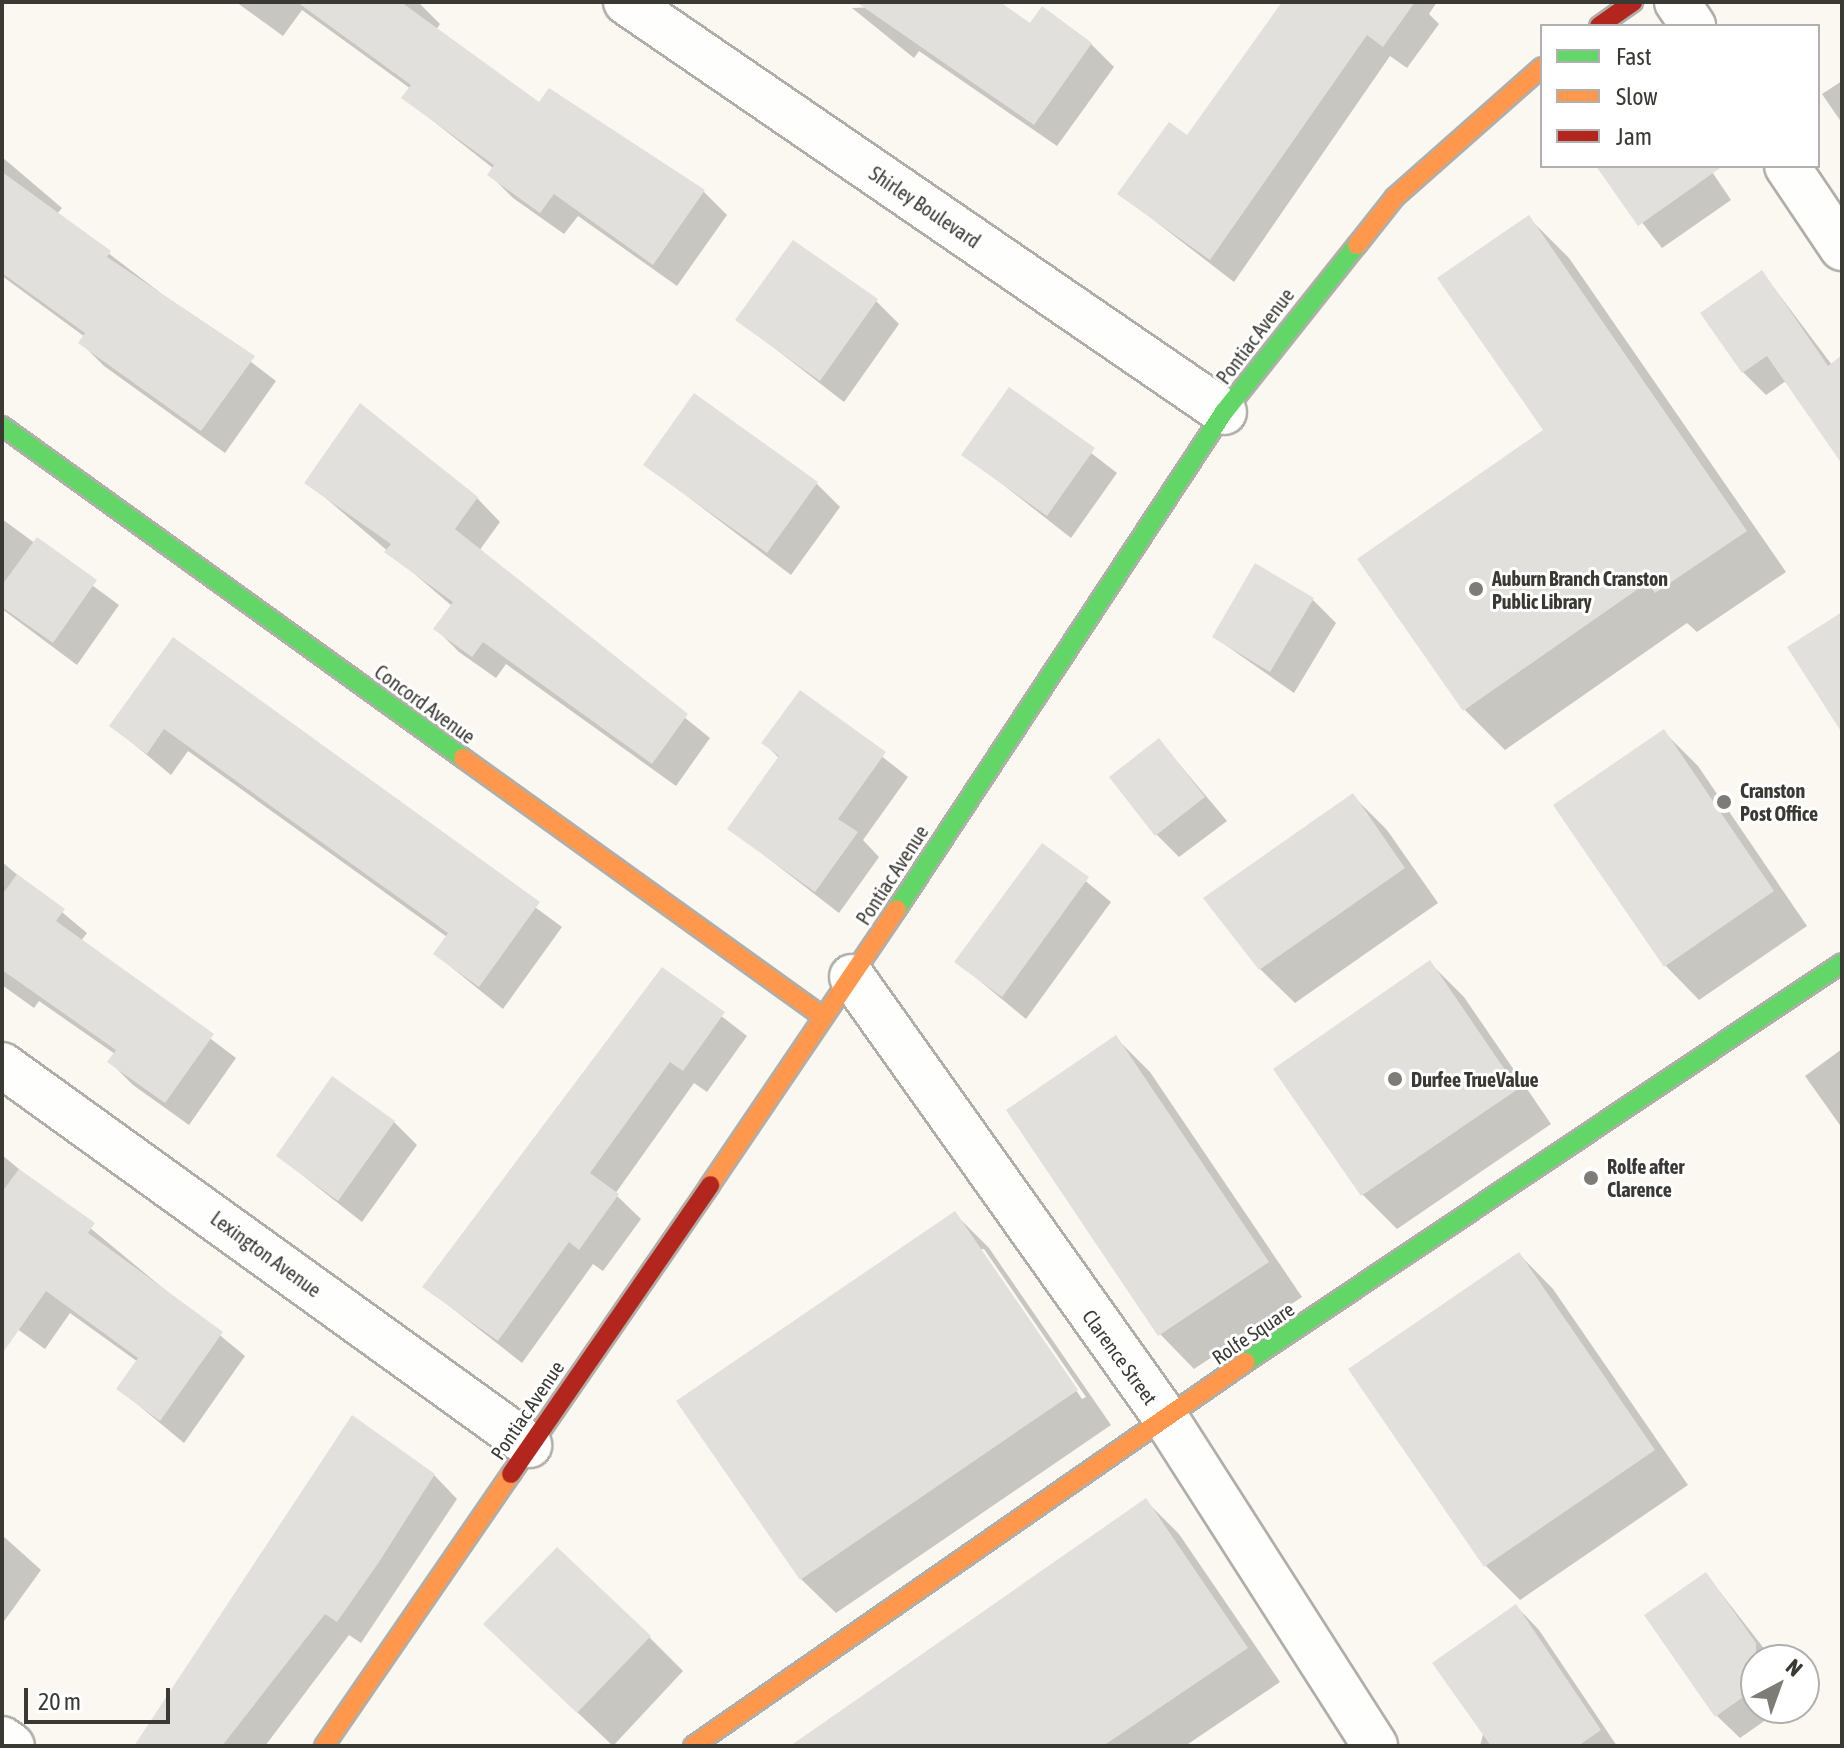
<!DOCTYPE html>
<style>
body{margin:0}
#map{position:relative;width:1844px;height:1748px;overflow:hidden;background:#faf8f1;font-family:"Asap Condensed",sans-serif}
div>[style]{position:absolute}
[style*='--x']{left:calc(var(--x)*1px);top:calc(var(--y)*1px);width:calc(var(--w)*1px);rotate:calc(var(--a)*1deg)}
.shadow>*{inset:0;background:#0003}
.building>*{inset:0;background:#e2e0dd}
.roads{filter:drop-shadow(2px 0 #b0aea9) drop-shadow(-2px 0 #b0aea9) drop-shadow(0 2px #b0aea9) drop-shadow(0 -2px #b0aea9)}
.street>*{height:44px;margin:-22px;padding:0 22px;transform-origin:22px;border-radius:22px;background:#fefefd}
.fast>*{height:18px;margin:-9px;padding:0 9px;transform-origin:9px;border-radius:9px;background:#63d668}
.slow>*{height:18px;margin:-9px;padding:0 9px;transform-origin:9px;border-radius:9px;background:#ff974d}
.jam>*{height:18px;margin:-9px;padding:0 9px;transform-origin:9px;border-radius:9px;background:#b3261e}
.dots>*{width:22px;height:22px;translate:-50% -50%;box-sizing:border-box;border:4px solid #fff;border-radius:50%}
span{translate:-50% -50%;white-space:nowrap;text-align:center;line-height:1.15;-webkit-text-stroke:6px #fff;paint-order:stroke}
.street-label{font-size:20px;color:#3a3934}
.poi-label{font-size:20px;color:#3a3934;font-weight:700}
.left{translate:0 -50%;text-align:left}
.frame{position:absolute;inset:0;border:4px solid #3a3934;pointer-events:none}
.legend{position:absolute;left:1540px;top:24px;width:280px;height:144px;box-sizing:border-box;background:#fff;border:2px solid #b0b0ae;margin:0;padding:10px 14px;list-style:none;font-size:24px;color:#3a3934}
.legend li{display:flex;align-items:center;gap:16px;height:40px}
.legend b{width:40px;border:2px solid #b0b0ae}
.north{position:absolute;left:1740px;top:1644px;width:80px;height:80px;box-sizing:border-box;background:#fff;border:2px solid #b0b0ae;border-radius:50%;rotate:41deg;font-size:22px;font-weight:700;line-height:32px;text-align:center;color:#3a3934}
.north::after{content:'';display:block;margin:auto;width:28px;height:36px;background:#7d7c76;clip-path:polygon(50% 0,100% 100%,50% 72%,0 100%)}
.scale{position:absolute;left:24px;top:1688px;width:146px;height:36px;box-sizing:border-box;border:4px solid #3a3934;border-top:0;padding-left:10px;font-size:24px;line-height:28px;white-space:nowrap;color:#3a3934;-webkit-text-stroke:6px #fff;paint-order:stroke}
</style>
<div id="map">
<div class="shadow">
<div style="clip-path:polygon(236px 2px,418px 2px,440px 24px,436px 30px,540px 105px,550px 91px,704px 192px,727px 215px,677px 286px,578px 216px,564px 234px,513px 198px,490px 175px,494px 169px,404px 98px,411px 89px,302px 10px,283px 36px)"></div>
<div style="clip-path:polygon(995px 2px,1030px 26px,1091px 44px,1114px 67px,1057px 146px,919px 51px,914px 58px,852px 8px)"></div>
<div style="clip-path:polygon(1289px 2px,1437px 2px,1429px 14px,1439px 24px,1407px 68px,1390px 56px,1234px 282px,1120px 194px,1187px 138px)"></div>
<div style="clip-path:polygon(1842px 81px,1842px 123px,1822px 94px)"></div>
<div style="clip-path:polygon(2px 157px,62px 208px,57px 214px,276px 381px,225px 453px,104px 366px,81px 343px,85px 337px,2px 276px)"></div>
<div style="clip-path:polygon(1598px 166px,1708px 166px,1731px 200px,1662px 248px)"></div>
<div style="clip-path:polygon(1528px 217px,1569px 258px,1786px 572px,1697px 632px,1687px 623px,1505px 750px,1464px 709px,1546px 431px)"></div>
<div style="clip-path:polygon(1762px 272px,1832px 365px,1842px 358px,1842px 460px,1786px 381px,1766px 395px,1743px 372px)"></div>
<div style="clip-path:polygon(876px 301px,899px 324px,844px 402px,738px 320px)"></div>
<div style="clip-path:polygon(1010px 390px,1117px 473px,1071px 538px,964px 454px)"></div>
<div style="clip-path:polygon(646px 465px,817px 484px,840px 507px,791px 575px)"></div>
<div style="clip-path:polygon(307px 482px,477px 498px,500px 522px,479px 551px,710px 738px,676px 786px,506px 664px,496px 678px,459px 652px,436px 629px,452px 606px)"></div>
<div style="clip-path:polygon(2px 519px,119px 605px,77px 665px,2px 609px)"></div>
<div style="clip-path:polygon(1313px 600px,1336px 623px,1294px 693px,1214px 637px)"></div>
<div style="clip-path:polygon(173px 640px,562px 927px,503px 1009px,435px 954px,447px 937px,188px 751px,171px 775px,112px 726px)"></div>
<div style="clip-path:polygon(800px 692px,908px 777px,863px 840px,879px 857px,839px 913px,729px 828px,780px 759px,764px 743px)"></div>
<div style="clip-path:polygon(1664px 732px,1698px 766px,1807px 926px,1699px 1000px,1665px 965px)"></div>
<div style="clip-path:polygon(1159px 740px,1227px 821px,1179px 857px,1156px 834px)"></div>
<div style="clip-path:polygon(1353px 796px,1387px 830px,1438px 903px,1295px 1003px,1260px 969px)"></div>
<div style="clip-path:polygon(1043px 846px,1111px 902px,1026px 1019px,957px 962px)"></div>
<div style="clip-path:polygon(2px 862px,87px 933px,81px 941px,236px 1058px,189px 1125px,133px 1085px,110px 1062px,115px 1054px,39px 1001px,34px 1008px,2px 985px)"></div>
<div style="clip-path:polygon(1430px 963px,1464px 997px,1551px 1124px,1397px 1229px,1363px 1195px,1275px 1069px)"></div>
<div style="clip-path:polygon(662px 970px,747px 1036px,707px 1092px,694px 1083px,615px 1194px,641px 1219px,603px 1271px,593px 1264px,522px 1363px,425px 1287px)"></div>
<div style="clip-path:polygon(1116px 1038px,1150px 1072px,1302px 1297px,1194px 1369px,1160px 1334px)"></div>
<div style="clip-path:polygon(1842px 1049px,1842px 1128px,1805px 1076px)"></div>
<div style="clip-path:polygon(394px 1122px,417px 1145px,362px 1222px,278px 1156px)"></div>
<div style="clip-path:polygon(2px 1155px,245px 1356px,184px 1443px,119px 1389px,138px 1362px,70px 1313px,45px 1349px,2px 1318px)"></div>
<div style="clip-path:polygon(evenodd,954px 1213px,989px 1248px,1111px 1425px,836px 1613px,801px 1579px,679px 1402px,954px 1213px,979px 1249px,984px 1249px,1086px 1397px,1082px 1399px,979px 1249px)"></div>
<div style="clip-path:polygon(1519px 1254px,1553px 1289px,1688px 1485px,1520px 1600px,1486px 1566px,1350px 1370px)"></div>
<div style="clip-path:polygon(434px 1475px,457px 1499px,361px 1643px,349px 1635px,265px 1746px,135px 1746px)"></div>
<div style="clip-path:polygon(1145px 1500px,1179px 1534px,1280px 1682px,1185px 1746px,791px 1746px)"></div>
<div style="clip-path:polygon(2px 1535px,41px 1570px,2px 1624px)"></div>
<div style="clip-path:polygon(1706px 1574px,1773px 1660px,1756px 1660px,1756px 1708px,1783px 1708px,1740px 1738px,1716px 1715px)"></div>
<div style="clip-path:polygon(1516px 1606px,1539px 1630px,1617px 1746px,1480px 1746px)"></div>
<div style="clip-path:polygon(649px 1637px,683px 1671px,613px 1746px,520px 1658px)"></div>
</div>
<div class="building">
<div style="clip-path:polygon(297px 2px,401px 2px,539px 102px,549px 88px,705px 190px,653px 265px,554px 194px,540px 213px,487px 175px,494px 165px,401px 98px,411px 85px)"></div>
<div style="clip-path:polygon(856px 2px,1000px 2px,1030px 23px,1042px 6px,1092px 43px,1034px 125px)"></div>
<div style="clip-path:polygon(1282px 2px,1415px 2px,1383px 47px,1367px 35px,1210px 260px,1117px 194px,1169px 122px,1187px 135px)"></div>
<div style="clip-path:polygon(1596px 166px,1723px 166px,1638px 226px)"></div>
<div style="clip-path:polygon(2px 172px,111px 251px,107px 257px,255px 356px,201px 431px,78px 343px,85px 333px,2px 273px)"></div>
<div style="clip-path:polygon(1529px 215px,1747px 531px,1655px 593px,1648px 582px,1463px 711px,1357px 559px,1543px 430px,1437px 278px)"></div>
<div style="clip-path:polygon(793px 240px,878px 299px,820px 381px,735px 320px)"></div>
<div style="clip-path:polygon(1762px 270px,1828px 366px,1842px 355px,1842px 464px,1767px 356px,1742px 373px,1700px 313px)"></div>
<div style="clip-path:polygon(1009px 387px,1095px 448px,1047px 516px,961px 455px)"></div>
<div style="clip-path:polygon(694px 393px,818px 482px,767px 553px,643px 465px)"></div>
<div style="clip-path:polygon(360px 403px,478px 497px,455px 529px,688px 714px,652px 764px,483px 642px,472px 657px,433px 629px,453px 602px,384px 552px,391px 544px,304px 483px)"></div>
<div style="clip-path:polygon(37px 537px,97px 580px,53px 643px,2px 607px,2px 585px)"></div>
<div style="clip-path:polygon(1255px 563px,1314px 598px,1270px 672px,1212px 637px)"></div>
<div style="clip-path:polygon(1842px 612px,1842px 733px,1787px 647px)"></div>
<div style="clip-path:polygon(173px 637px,540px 902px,479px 987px,433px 954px,448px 933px,164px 729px,147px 754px,109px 726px)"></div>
<div style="clip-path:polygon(800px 690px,886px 752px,838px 819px,858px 832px,815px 892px,727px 829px,779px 756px,761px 743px)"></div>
<div style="clip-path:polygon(1664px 729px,1774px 891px,1664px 967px,1553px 805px)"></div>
<div style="clip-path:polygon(1159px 738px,1205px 797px,1155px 836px,1109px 777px)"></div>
<div style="clip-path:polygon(1353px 793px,1405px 868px,1259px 970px,1203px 898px)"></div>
<div style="clip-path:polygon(1042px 843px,1089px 877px,1002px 997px,954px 962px)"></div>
<div style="clip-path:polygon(17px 874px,65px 909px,56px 921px,214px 1034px,165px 1103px,107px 1062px,116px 1050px,2px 970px,2px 895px)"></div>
<div style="clip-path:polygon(1430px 960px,1518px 1089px,1361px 1196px,1273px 1069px)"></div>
<div style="clip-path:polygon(662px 967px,725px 1012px,683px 1071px,670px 1062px,590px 1173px,619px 1194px,579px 1250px,569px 1242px,498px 1341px,422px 1287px)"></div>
<div style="clip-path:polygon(1116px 1035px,1269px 1262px,1158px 1336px,1006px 1110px)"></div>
<div style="clip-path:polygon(332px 1076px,395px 1121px,338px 1201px,276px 1156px)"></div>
<div style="clip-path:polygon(19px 1169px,95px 1223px,88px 1233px,223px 1332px,160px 1421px,116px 1389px,138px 1358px,46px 1291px,2px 1354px,2px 1192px)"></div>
<div style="clip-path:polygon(955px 1211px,1078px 1390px,800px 1580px,676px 1401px)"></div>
<div style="clip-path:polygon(1519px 1252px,1655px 1450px,1484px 1567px,1348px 1369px)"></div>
<div style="clip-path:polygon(352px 1415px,435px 1474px,379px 1562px,337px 1622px,325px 1614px,222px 1746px,134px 1746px)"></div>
<div style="clip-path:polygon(1146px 1498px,1248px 1648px,1103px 1746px,790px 1746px)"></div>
<div style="clip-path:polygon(557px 1547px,651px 1636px,577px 1713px,483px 1624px)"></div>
<div style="clip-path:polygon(1706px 1572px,1756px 1643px,1756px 1688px,1715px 1717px,1644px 1615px)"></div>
<div style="clip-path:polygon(1516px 1604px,1601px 1730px,1578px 1746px,1491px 1746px,1432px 1663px)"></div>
</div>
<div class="roads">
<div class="street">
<div style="--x:626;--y:2;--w:725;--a:34.44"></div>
<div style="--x:1677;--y:2;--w:29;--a:56"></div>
<div style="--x:1787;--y:166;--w:99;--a:56.1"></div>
<div style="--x:852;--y:977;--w:540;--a:54.57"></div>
<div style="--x:1165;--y:1417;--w:390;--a:57.4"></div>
<div style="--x:2;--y:1065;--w:650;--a:35.79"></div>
<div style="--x:2;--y:1739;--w:12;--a:35"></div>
</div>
<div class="fast">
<div style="--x:2;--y:426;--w:568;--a:35.76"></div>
<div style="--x:897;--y:909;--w:595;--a:-56.66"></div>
<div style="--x:1224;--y:412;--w:213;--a:-51.5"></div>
<div style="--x:1246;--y:1362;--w:717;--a:-33.8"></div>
</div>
<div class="slow">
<div style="--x:1357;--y:245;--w:61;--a:-51.6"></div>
<div style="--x:1395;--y:197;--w:196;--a:-41.5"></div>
<div style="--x:463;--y:758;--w:443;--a:35.7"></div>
<div style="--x:710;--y:1185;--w:333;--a:-55.9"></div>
<div style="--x:324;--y:1746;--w:330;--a:-55.5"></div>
<div style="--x:693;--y:1746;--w:673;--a:-34.78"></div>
</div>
<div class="jam">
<div style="--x:1599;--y:26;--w:42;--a:-35.2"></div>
<div style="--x:511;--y:1474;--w:351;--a:-55.4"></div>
</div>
</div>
<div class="dots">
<div style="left:1476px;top:589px;background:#7d7c76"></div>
<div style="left:1724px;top:802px;background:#7d7c76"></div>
<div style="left:1395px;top:1079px;background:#7d7c76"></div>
<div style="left:1591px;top:1178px;background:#7d7c76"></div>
</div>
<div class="street-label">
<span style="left:925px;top:207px;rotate:34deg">Shirley Boulevard</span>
<span style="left:1255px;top:336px;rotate:-53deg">Pontiac Avenue</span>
<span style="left:425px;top:704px;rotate:36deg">Concord Avenue</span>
<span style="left:892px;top:875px;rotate:-57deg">Pontiac Avenue</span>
<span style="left:266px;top:1254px;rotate:36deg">Lexington Avenue</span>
<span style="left:1253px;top:1333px;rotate:-34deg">Rolfe Square</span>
<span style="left:1120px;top:1357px;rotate:54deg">Clarence Street</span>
<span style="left:527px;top:1410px;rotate:-56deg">Pontiac Avenue</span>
</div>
<div class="poi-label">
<span class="left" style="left:1492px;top:590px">Auburn Branch Cranston<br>Public Library</span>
<span class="left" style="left:1740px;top:802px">Cranston<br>Post Office</span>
<span class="left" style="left:1411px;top:1079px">Durfee TrueValue</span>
<span class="left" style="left:1607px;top:1178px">Rolfe after<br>Clarence</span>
</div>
<div class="frame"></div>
<ul class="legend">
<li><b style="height:10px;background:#63d668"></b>Fast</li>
<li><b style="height:10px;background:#ff974d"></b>Slow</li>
<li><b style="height:10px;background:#b3261e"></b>Jam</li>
</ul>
<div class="north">N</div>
<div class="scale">20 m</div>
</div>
